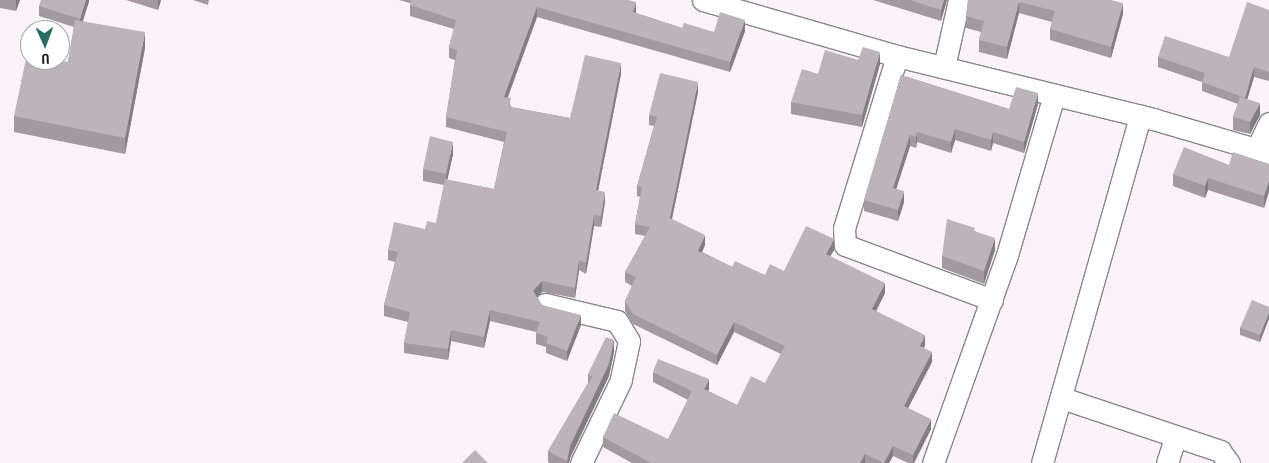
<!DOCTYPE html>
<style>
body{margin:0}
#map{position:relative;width:1269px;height:463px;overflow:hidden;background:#faf3f8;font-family:"Roboto Condensed",sans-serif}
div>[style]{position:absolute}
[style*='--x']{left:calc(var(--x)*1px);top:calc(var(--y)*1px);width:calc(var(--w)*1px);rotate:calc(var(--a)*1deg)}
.roads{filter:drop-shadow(1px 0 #8c858a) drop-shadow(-1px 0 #8c858a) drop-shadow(0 1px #8c858a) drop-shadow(0 -1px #8c858a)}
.street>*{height:21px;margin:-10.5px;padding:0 10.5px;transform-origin:10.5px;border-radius:10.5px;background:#fff}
.wall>*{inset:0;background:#a19b9f}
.shaded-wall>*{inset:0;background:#837e82}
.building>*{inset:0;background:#bbb4b9}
span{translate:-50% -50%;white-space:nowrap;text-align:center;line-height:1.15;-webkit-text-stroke:5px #fff;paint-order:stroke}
.north{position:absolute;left:20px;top:20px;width:50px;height:50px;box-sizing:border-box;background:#fff;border:1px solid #a5a4a5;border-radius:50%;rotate:178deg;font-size:14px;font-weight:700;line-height:20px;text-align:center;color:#1e1c1e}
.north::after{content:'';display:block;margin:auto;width:18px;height:22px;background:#256d65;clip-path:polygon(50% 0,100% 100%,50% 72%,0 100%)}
</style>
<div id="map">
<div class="roads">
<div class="street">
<div style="--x:703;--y:0;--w:202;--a:16.1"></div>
<div style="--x:897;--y:56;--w:264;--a:13.8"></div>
<div style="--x:1153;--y:119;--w:121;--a:16.3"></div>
<div style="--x:897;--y:56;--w:180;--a:107.1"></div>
<div style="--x:844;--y:228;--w:17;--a:87"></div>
<div style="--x:845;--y:245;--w:157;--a:20.5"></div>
<div style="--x:944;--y:67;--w:69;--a:-77.4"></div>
<div style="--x:1257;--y:148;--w:28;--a:-64"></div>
<div style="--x:545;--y:304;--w:74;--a:13.3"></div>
<div style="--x:617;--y:321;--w:23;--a:59"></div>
<div style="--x:629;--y:341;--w:40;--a:102"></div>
<div style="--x:621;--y:380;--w:92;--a:115.7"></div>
<div style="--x:1062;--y:398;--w:167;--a:18.5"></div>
<div style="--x:1220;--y:451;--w:15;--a:53"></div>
<div style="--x:933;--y:463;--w:221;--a:-70.4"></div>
<div style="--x:1007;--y:255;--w:167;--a:-73.6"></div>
<div style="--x:1042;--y:463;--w:361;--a:-74.2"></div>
<div style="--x:1167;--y:463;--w:26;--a:-72"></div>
</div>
</div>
<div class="wall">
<div style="clip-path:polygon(0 0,20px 0,16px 11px,0 8px)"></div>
<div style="clip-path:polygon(89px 0,83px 21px,145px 48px,125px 154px,14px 132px,14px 116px,68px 62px,74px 27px,39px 16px,39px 6px)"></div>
<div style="clip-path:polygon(126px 0,161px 0,158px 10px)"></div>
<div style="clip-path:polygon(193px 0,209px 0,208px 5px)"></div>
<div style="clip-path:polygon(399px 0,628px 0,636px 13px,682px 28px,714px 32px,745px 31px,730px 72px,537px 17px,508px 97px,511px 107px,570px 118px,621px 74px,598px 191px,605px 202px,601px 227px,594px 226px,586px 274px,579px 270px,575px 298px,542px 292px,537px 297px,542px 305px,581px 325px,567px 361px,546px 353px,546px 347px,536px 344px,536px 332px,490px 321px,484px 348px,451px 341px,448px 360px,404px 353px,404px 343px,408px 322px,384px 316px,384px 305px,395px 262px,388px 260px,388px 250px,436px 223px,444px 185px,423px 181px,423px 169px,453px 154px,447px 180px,494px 189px,504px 142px,446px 127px,446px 117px,455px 60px,449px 58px,449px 47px,454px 29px,410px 16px,410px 3px)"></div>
<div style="clip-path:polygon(873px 0,947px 0,941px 21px)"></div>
<div style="clip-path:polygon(968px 0,1111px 0,1123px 14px,1111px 58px,1050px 40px,1050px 29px,1052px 22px,1019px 13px,1007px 59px,979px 52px,979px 40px,981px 32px,966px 28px,966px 16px)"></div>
<div style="clip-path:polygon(1269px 10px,1269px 81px,1254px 77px,1247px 99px,1260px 115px,1250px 134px,1233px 130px,1233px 117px,1238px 104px,1202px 91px,1202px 82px,1158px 67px,1158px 57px,1229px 57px)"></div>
<div style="clip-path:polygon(858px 60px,880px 64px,862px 127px,791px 114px,791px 102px,818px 74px)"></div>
<div style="clip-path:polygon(901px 75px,1009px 109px,1038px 104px,1024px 153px,993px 143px,991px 151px,955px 140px,951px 153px,917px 142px,916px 148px,910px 146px,896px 189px,904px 202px,898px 221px,864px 211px,864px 200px)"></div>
<div style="clip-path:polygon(698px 92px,672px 219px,705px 245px,702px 252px,732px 267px,765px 275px,784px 271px,834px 250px,830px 256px,885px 293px,876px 311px,925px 345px,924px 348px,932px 362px,908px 408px,931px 429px,914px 463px,908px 463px,893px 456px,889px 463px,632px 463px,603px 447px,603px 437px,668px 439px,688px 400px,653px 382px,653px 372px,709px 389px,708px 391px,737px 405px,765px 383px,781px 354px,734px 332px,717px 365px,633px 324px,625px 311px,625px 301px,632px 286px,625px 282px,625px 272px,645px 236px,635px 234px,635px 224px,640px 197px,637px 196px,637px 186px,654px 126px,649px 125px,649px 115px)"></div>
<div style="clip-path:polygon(1269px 164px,1264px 208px,1208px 190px,1205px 198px,1173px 186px,1173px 174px,1229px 165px)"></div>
<div style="clip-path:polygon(975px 231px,995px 250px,984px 284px,942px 268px,942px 256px)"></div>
<div style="clip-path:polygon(1269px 307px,1260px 342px,1240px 335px,1240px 328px)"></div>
<div style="clip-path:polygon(614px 352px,609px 376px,570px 458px,569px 463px,549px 463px,548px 462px,548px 451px,588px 383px,588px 374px)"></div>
</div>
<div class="shaded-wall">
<div style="clip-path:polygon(16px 0,20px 0,16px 11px)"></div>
<div style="clip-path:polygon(86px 0,89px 0,89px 2px,80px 29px,80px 19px)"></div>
<div style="clip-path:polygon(158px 0,161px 0,158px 10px)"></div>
<div style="clip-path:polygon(944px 0,947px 0,941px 21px,941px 10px)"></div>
<div style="clip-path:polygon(636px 2px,636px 13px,633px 12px)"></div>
<div style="clip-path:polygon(1019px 2px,1019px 13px,1007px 59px,1007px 47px)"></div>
<div style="clip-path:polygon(1123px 3px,1123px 14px,1111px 58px,1111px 47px)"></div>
<div style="clip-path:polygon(537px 7px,537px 17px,504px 107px,504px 97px)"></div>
<div style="clip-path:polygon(745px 20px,745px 31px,730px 72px,730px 62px)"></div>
<div style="clip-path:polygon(145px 32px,145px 48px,125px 154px,125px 138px)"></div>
<div style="clip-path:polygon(880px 52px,880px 64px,862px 127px,862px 115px)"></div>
<div style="clip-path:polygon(621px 63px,621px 74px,596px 201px,596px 190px)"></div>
<div style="clip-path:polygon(1254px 67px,1254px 77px,1245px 107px,1245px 98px)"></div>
<div style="clip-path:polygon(698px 82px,698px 92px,670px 228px,670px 218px)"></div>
<div style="clip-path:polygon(1038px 93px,1038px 104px,1024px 153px,1024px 142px)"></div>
<div style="clip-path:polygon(1260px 103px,1260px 115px,1250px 134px,1250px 122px)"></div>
<div style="clip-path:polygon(955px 129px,955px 140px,951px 153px,951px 142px)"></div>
<div style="clip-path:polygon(917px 132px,917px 142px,916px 148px,916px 137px)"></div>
<div style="clip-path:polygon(993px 132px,993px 143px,991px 151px,991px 140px)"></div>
<div style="clip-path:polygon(910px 135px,910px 146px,893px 199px,893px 188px)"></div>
<div style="clip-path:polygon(453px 142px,453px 154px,446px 186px,446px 174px)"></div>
<div style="clip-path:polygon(1208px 178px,1208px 190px,1205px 198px,1205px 186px)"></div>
<div style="clip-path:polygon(1269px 180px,1269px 192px,1264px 208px,1264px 196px)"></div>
<div style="clip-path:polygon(904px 191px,904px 202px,898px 221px,898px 210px)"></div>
<div style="clip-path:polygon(605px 192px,605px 202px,601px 227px,601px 216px)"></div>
<div style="clip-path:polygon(594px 215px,594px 226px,586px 274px,586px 263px)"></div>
<div style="clip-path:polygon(705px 235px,705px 245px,698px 261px,698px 251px)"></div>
<div style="clip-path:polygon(995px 238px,995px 250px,984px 284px,984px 271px)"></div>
<div style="clip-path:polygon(834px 239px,834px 250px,826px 264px,826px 254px)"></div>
<div style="clip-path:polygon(579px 260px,579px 270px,575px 298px,575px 288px)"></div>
<div style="clip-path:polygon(542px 281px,542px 292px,533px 302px,533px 291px)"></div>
<div style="clip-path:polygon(885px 283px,885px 293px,872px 319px,872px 309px)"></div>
<div style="clip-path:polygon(490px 310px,490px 321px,484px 348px,484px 337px)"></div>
<div style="clip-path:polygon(1269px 312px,1269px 319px,1260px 342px,1260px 335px)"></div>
<div style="clip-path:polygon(581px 315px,581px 325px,567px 361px,567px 351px)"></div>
<div style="clip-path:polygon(734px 322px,734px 332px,717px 365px,717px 355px)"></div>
<div style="clip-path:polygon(451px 330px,451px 341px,448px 360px,448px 349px)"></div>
<div style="clip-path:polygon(925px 335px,925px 345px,920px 356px,920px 346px)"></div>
<div style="clip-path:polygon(614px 340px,614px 352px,609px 376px,570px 458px,569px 463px,567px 463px,570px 446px)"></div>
<div style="clip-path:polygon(932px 352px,932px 362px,904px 416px,904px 406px)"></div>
<div style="clip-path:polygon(709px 379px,709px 389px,704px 399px,704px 389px)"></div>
<div style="clip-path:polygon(931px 419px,931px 429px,914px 463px,913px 463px,913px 455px)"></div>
<div style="clip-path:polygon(893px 446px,893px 456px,889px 463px,884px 463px)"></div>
<div style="clip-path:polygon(865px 454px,865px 463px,860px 463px)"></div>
</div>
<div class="building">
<div style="clip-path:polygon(41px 0,86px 0,80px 19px,39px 6px)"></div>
<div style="clip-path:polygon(411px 0,628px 0,636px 2px,633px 12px,682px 28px,684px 23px,714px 32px,720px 12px,745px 20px,730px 62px,537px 7px,504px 97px,511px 98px,509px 107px,570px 118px,585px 55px,621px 63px,596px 190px,605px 192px,601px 216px,594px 215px,586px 263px,579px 260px,575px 288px,542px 281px,533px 291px,542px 305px,581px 315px,567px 351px,546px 343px,548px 337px,536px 333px,540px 322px,490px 310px,484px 337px,451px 330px,448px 349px,404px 343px,410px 312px,384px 305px,398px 252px,388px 250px,394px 222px,425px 229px,427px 221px,436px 223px,445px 179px,494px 189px,507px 132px,446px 117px,457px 50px,449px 47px,456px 20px,410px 5px)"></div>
<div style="clip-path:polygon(910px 0,944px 0,941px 10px)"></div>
<div style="clip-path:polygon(968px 0,1111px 0,1123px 3px,1111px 47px,1050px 29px,1055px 11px,1019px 2px,1007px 47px,979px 40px,984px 21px,966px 16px)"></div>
<div style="clip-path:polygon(1247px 2px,1269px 10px,1269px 72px,1254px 67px,1245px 98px,1202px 82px,1205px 73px,1158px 57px,1165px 36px,1229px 57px)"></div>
<div style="clip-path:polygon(75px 20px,145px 32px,125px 138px,14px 116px,27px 54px,30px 55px,30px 60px,58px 60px,68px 62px)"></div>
<div style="clip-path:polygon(863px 47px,880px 52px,862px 115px,791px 102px,802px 69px,818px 74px,825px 50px,858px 60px)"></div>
<div style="clip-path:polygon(660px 73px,698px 82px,670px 218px,705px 235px,698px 251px,732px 267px,735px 261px,765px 275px,770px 264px,784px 271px,806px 226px,834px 239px,826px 254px,885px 283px,872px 309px,925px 335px,920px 346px,932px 352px,904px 406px,931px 419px,913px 455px,893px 446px,884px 463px,865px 454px,860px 463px,651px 463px,603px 437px,614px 413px,668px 439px,692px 391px,653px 372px,658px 359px,709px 379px,704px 389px,737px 405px,751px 376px,765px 383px,785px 346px,734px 322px,717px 355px,633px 314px,625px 301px,636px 277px,625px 272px,650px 227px,635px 224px,642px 187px,637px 186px,657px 117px,649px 115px)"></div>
<div style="clip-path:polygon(901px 75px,1009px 109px,1016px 87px,1038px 93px,1024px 142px,993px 132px,991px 140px,955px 129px,951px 142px,917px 132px,916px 137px,910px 135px,893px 188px,904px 191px,898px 210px,864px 200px)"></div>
<div style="clip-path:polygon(1240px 97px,1260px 103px,1250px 122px,1233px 117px)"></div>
<div style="clip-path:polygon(430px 136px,453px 142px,446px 174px,423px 169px)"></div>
<div style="clip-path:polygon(1184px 147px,1229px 165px,1233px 152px,1269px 164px,1269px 180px,1264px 196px,1208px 178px,1205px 186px,1173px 174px)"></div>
<div style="clip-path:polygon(947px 219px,975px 228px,974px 231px,995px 238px,984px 271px,942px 256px)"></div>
<div style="clip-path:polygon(1252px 300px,1269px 307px,1269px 312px,1260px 335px,1240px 328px)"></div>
<div style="clip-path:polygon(606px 337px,614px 340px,609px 364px,570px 446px,567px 461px,548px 451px,592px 377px,588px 374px)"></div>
<div style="clip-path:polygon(475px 450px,488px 463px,462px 463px)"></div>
</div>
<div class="north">U</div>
</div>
